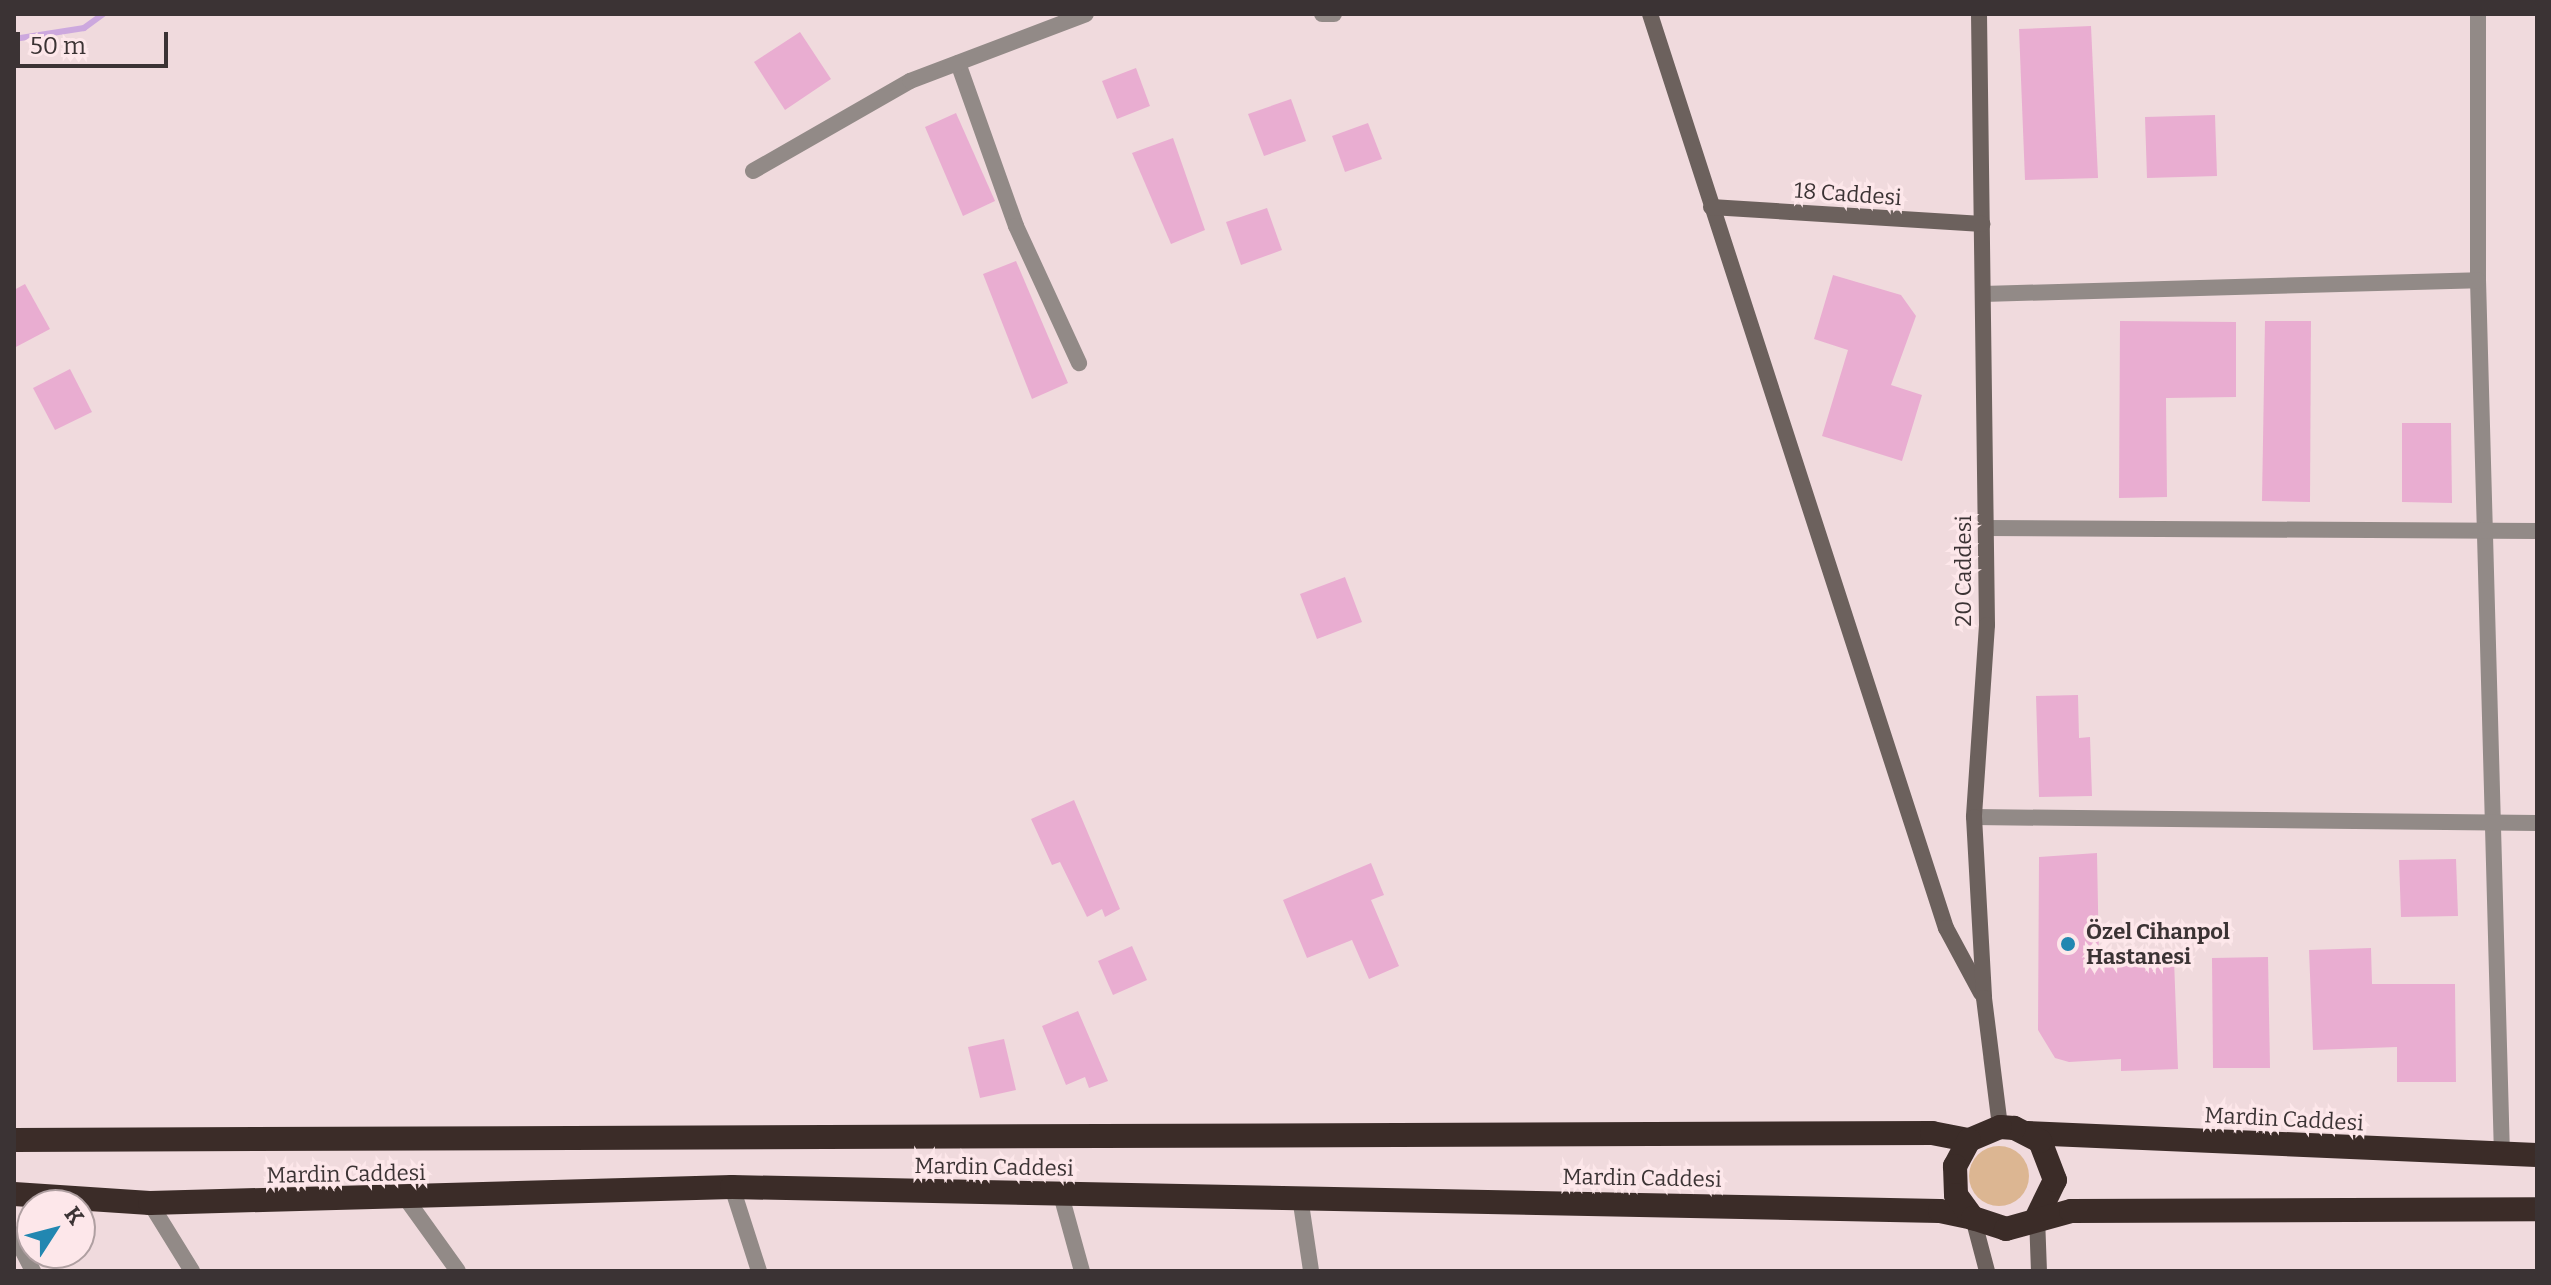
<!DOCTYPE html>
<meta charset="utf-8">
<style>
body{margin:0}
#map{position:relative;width:2551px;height:1285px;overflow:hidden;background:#f0dadd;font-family:Bitter,serif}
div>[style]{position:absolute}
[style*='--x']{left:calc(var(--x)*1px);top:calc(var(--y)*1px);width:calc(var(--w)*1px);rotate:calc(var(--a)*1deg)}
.green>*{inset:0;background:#dcb692}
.round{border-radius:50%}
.stream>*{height:6px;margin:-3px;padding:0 3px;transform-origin:3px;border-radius:3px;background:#cca8de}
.building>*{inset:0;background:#e9add1}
.street>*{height:16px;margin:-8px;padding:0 8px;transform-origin:8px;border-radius:8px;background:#928a87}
.secondary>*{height:16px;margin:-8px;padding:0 8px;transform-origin:8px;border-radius:8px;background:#6c615d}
.highway>*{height:24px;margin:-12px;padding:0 12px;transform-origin:12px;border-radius:12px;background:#3b2c28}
.dots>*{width:22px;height:22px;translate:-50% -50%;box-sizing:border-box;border:4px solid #fde7ea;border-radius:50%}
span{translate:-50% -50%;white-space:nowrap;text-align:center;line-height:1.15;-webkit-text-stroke:7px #fde7ea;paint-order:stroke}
.street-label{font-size:22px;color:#3b3334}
.poi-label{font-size:22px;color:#3b3334;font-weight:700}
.left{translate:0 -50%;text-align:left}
.frame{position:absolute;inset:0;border:16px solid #3b3334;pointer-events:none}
.north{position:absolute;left:16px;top:1189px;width:80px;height:80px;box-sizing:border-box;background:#fde7ea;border:2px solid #af9fa1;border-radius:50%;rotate:54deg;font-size:22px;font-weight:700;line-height:32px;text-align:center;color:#3b3334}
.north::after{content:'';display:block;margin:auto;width:28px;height:36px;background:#2287b1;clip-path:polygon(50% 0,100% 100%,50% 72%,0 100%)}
.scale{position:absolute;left:16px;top:32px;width:152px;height:36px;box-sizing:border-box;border:4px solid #3b3334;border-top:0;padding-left:10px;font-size:24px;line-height:28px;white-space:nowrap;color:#3b3334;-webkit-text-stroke:6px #fde7ea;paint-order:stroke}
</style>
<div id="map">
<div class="green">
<div class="round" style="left:1969px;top:1146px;width:60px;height:60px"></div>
</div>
<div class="stream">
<div style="--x:14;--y:39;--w:71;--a:-8.9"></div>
<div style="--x:84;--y:28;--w:24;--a:-36"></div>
</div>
<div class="building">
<div style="clip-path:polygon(2091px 26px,2098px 178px,2025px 180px,2019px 29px)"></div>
<div style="clip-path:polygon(800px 32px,831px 79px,785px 110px,754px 62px)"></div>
<div style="clip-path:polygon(1136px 68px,1150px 106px,1117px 119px,1102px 81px)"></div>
<div style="clip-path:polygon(1291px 99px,1306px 141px,1264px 156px,1248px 114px)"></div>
<div style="clip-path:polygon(956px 113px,995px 201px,963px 216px,925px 127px)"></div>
<div style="clip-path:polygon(2215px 115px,2217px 176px,2147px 178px,2145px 117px)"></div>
<div style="clip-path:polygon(1368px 123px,1382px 159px,1345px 172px,1332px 136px)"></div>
<div style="clip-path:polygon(1173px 138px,1205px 230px,1171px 244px,1132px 153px)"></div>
<div style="clip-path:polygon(1267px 208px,1282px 250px,1241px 265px,1226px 222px)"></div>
<div style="clip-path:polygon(1016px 261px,1068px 383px,1032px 399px,983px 274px)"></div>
<div style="clip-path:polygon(1833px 275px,1901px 295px,1916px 316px,1891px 385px,1922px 395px,1902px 461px,1822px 436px,1848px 350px,1814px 339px)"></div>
<div style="clip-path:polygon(25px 284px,50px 329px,14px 348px,14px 290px)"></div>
<div style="clip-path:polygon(2120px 321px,2236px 322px,2236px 397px,2166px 398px,2167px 497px,2119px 498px)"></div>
<div style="clip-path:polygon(2265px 321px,2311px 321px,2310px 502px,2262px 501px)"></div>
<div style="clip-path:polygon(70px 369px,92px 412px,55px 430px,33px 388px)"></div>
<div style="clip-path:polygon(2402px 423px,2451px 423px,2452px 503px,2402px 502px)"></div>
<div style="clip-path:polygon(1345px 577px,1362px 622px,1317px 639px,1300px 594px)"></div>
<div style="clip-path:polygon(2078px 695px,2079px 738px,2090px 737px,2092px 796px,2039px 797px,2036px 696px)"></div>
<div style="clip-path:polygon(1074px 800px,1120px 909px,1105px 917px,1102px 909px,1087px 917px,1060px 862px,1052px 865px,1031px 819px)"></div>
<div style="clip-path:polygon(2097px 853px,2099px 961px,2174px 959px,2178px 1069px,2121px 1071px,2121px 1059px,2069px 1062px,2055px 1058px,2038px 1030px,2039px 857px)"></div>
<div style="clip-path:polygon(2456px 859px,2458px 916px,2401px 917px,2399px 860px)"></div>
<div style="clip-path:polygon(1371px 863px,1384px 895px,1371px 900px,1399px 966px,1369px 979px,1352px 940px,1307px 958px,1283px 900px)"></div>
<div style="clip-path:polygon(1132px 946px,1147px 980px,1113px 995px,1098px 961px)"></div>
<div style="clip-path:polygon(2371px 948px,2372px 984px,2455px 984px,2456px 1082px,2397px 1082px,2397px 1047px,2313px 1050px,2309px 950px)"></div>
<div style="clip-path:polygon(2268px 957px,2270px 1068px,2213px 1068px,2212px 958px)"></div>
<div style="clip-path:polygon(1078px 1011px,1108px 1081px,1089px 1088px,1085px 1077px,1066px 1085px,1042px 1026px)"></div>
<div style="clip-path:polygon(1004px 1039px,1016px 1090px,980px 1098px,968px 1047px)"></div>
</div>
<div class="street">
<div style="--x:1322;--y:14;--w:12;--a:0"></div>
<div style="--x:2478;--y:14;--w:266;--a:90"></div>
<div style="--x:2478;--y:280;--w:875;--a:88.43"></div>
<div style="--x:958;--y:63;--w:173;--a:70.4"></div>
<div style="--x:1016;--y:226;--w:151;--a:65.3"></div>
<div style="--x:753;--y:171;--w:181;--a:-29.8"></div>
<div style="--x:910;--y:81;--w:188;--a:-20.8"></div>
<div style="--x:1983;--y:294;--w:495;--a:-1.6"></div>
<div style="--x:1986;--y:528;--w:551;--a:0.31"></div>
<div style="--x:1974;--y:817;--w:563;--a:0.61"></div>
<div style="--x:732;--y:1187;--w:88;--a:72.2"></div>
<div style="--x:1061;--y:1195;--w:79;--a:74.6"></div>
<div style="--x:1300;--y:1197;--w:75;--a:81.5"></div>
<div style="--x:407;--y:1200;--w:87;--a:54.3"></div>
<div style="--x:150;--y:1203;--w:80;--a:58.3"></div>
<div style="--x:14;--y:1234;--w:42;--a:62.8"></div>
</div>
<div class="secondary">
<div style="--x:1650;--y:14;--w:961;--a:72.06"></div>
<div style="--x:1946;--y:928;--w:74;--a:61.7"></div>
<div style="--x:1979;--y:14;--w:611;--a:89.25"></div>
<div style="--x:1987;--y:625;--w:192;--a:93.9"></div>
<div style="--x:1974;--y:817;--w:181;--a:86.8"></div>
<div style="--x:1984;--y:998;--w:130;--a:82.9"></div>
<div style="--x:1711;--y:207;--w:272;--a:3.6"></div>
<div style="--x:2037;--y:1217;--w:54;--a:87.9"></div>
<div style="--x:1973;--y:1218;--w:55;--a:75.2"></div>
</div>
<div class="highway">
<div style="--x:2028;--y:1133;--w:509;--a:2.47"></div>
<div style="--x:14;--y:1140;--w:1918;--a:-0.21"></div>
<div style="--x:1932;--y:1133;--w:38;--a:11"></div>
<div style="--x:14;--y:1194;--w:136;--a:3.8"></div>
<div style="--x:150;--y:1203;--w:582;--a:-1.57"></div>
<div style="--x:732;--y:1187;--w:1208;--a:1.14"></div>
<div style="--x:1940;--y:1211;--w:34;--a:12"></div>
<div style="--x:2037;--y:1217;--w:41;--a:-64.1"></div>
<div style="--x:2055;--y:1180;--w:42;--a:-111"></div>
<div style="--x:2040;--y:1141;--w:29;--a:-153"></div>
<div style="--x:2014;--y:1128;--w:14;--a:-176"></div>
<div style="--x:2000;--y:1127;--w:34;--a:157"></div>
<div style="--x:1969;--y:1140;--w:30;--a:118"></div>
<div style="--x:1955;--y:1166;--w:29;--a:88"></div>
<div style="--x:1956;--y:1195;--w:29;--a:54"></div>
<div style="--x:1973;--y:1218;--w:35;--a:18"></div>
<div style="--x:2006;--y:1229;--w:67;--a:-15.5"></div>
<div style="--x:2071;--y:1211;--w:466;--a:-0.2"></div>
</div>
<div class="dots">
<div style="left:2068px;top:944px;background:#2287b1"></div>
</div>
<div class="street-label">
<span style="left:1848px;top:194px;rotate:4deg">18 Caddesi</span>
<span style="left:1964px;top:571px;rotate:-90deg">20 Caddesi</span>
<span style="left:2284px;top:1119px;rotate:3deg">Mardin Caddesi</span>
<span style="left:994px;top:1167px;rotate:1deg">Mardin Caddesi</span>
<span style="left:346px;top:1174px;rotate:-1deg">Mardin Caddesi</span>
<span style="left:1642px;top:1178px;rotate:1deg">Mardin Caddesi</span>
</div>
<div class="poi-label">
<span class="left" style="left:2086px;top:944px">Özel Cihanpol<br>Hastanesi</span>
</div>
<div class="frame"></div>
<div class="north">K</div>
<div class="scale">50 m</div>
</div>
